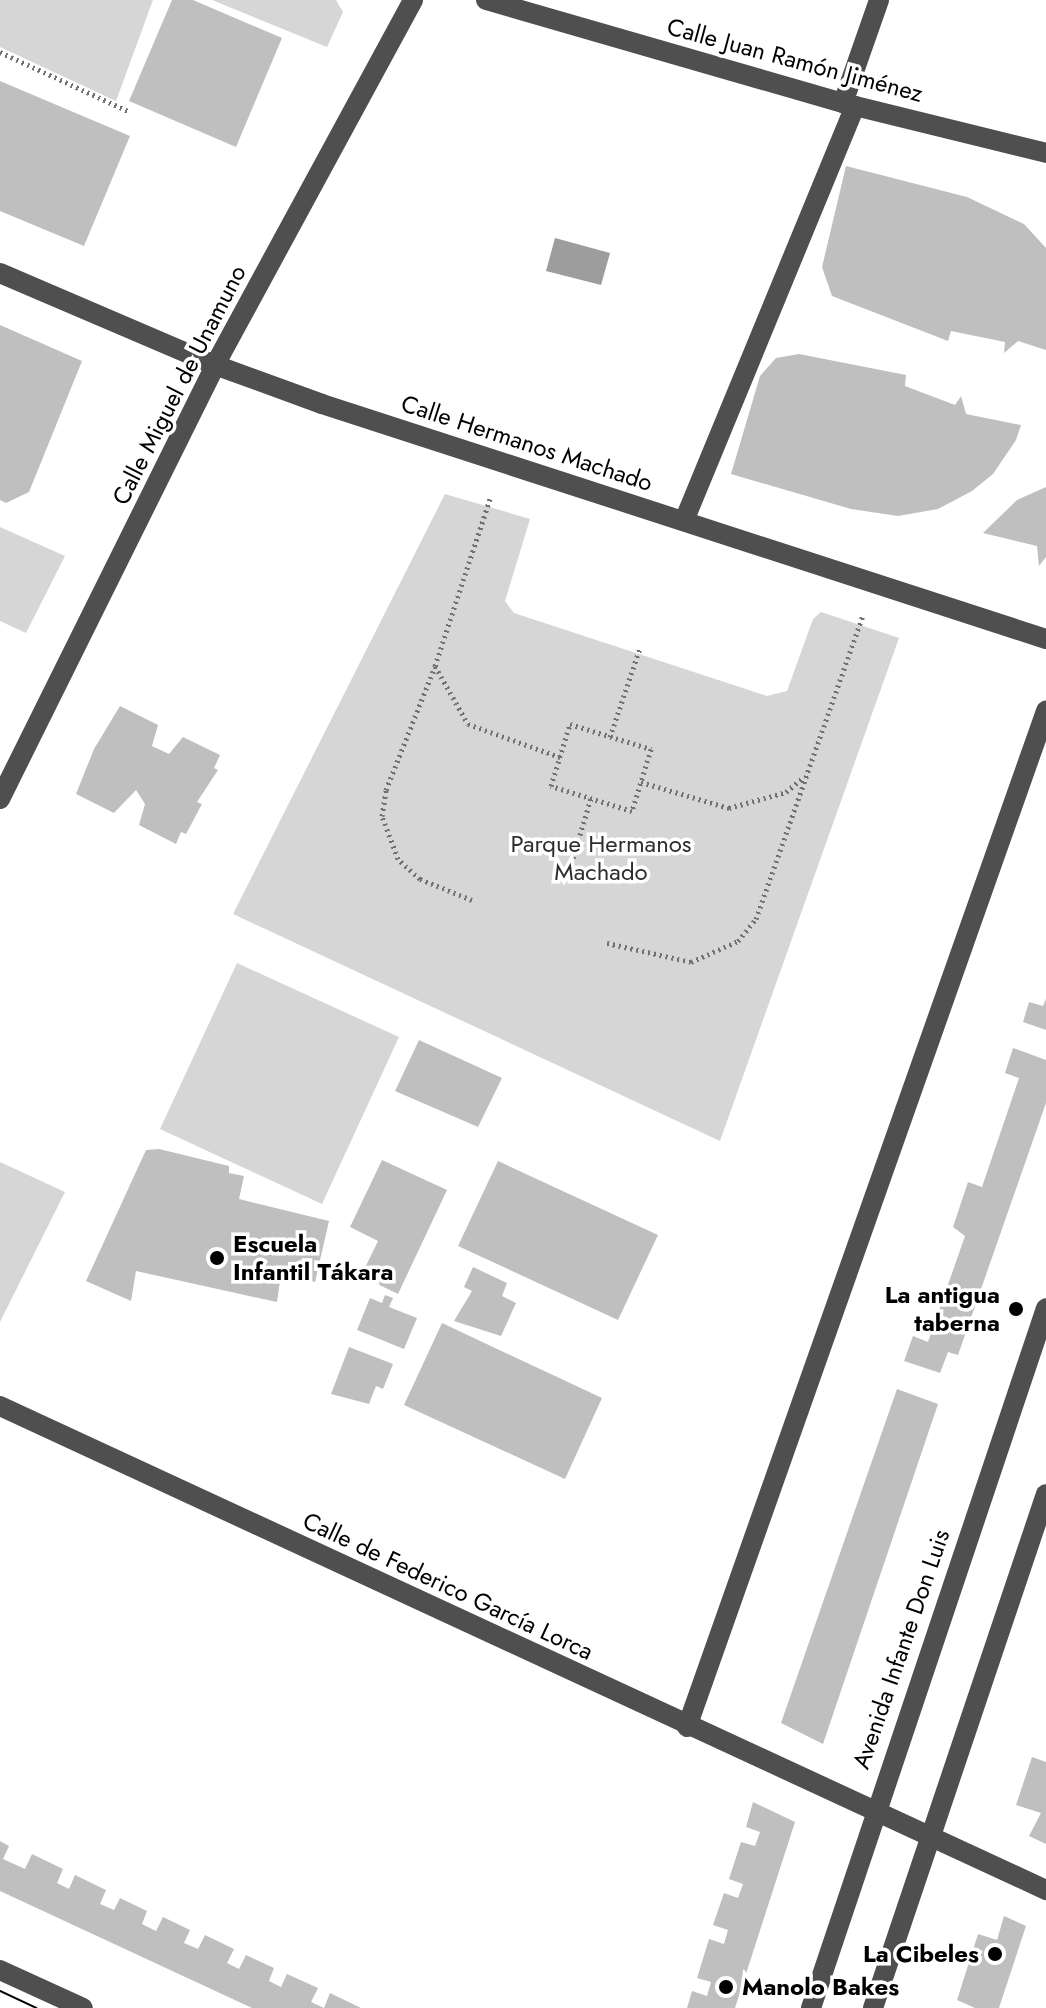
<!DOCTYPE html>
<meta charset="utf-8">
<style>
body{margin:0}
#map{position:relative;width:1046px;height:2008px;overflow:hidden;background:#fff;font-family:Jost,sans-serif}
div>[style]{position:absolute}
[style*='--x']{left:calc(var(--x)*1px);top:calc(var(--y)*1px);width:calc(var(--w)*1px);rotate:calc(var(--a)*1deg)}
.green>*{inset:0;background:#d6d6d6}
.water>*{inset:0;background:#9d9d9d}
.building>*{inset:0;background:#bfbfbf}
.path>*{height:5px;margin-top:-2.5px;transform-origin:0;background:repeating-linear-gradient(90deg,#717171 0 2px,transparent 0 6px)}
.minor>*{height:20px;margin:-10px;padding:0 10px;transform-origin:10px;border-radius:10px;background:#4f4f4f}
.tram>*{height:2px;margin:-1px;padding:0 1px;transform-origin:1px;border-radius:1px;background:#000}
.dots>*{width:22px;height:22px;translate:-50% -50%;box-sizing:border-box;border:4px solid #fff;border-radius:50%}
span{translate:-50% -50%;white-space:nowrap;text-align:center;line-height:1.15;-webkit-text-stroke:7px #fff;paint-order:stroke}
.street-label{font-size:24px;color:#000}
.park-label{font-size:24px;color:#2d2d2d}
.poi-label{font-size:24px;color:#000;font-weight:700}
.left{translate:0 -50%;text-align:left}
.right{translate:-100% -50%;text-align:right}
</style>
<div id="map">
<div class="green">
<div style="clip-path:polygon(0 0,153px 0,116px 101px,0 47px)"></div>
<div style="clip-path:polygon(212px 0,336px 0,343px 12px,327px 47px)"></div>
<div style="clip-path:polygon(445px 494px,530px 519px,505px 601px,514px 613px,767px 696px,787px 691px,813px 619px,821px 612px,899px 638px,720px 1141px,233px 914px)"></div>
<div style="clip-path:polygon(0 527px,65px 556px,26px 633px,0 621px)"></div>
<div style="clip-path:polygon(237px 963px,399px 1037px,322px 1204px,160px 1129px)"></div>
<div style="clip-path:polygon(0 1162px,65px 1192px,0 1322px)"></div>
</div>
<div class="water">
<div style="clip-path:polygon(555px 238px,610px 253px,601px 285px,546px 271px)"></div>
</div>
<div class="building">
<div style="clip-path:polygon(172px 0,193px 0,282px 38px,236px 147px,129px 101px)"></div>
<div style="clip-path:polygon(0 81px,130px 136px,84px 246px,0 211px)"></div>
<div style="clip-path:polygon(846px 166px,967px 197px,1024px 224px,1046px 248px,1046px 350px,1018px 341px,1004px 353px,1005px 342px,951px 331px,948px 341px,832px 296px,822px 267px)"></div>
<div style="clip-path:polygon(0 325px,82px 361px,29px 492px,6px 503px,0 500px)"></div>
<div style="clip-path:polygon(799px 354px,906px 375px,905px 386px,955px 405px,961px 396px,966px 414px,1021px 425px,1016px 440px,993px 474px,972px 491px,938px 509px,898px 516px,851px 509px,731px 474px,760px 376px,776px 358px)"></div>
<div style="clip-path:polygon(1046px 487px,1046px 557px,1039px 566px,1037px 546px,983px 533px,1017px 500px)"></div>
<div style="clip-path:polygon(120px 706px,158px 725px,152px 746px,169px 754px,183px 737px,220px 755px,214px 768px,218px 770px,197px 802px,202px 804px,186px 834px,181px 832px,176px 844px,139px 825px,145px 804px,136px 790px,114px 813px,76px 794px,94px 749px)"></div>
<div style="clip-path:polygon(1046px 999px,1046px 1030px,1023px 1022px,1029px 1002px,1043px 1006px)"></div>
<div style="clip-path:polygon(419px 1040px,502px 1078px,478px 1127px,395px 1091px)"></div>
<div style="clip-path:polygon(1013px 1048px,1046px 1060px,1046px 1103px,958px 1355px,948px 1352px,940px 1373px,904px 1361px,913px 1336px,928px 1342px,965px 1236px,953px 1227px,968px 1182px,982px 1187px,1019px 1078px,1005px 1073px)"></div>
<div style="clip-path:polygon(159px 1149px,229px 1166px,229px 1173px,244px 1176px,239px 1199px,329px 1221px,315px 1282px,281px 1274px,277px 1302px,136px 1271px,131px 1301px,86px 1281px,146px 1150px)"></div>
<div style="clip-path:polygon(382px 1160px,447px 1190px,398px 1294px,361px 1276px,378px 1241px,350px 1227px)"></div>
<div style="clip-path:polygon(498px 1161px,658px 1235px,618px 1320px,458px 1246px)"></div>
<div style="clip-path:polygon(473px 1267px,507px 1283px,502px 1296px,516px 1303px,501px 1336px,454px 1321px,472px 1291px,464px 1287px)"></div>
<div style="clip-path:polygon(385px 1295px,393px 1298px,389px 1307px,417px 1318px,404px 1349px,357px 1330px,370px 1298px,382px 1303px)"></div>
<div style="clip-path:polygon(442px 1323px,602px 1398px,565px 1479px,404px 1405px)"></div>
<div style="clip-path:polygon(349px 1347px,393px 1364px,383px 1389px,376px 1386px,369px 1404px,331px 1394px)"></div>
<div style="clip-path:polygon(897px 1389px,938px 1404px,823px 1744px,781px 1723px)"></div>
<div style="clip-path:polygon(1032px 1757px,1046px 1762px,1046px 1844px,1029px 1836px,1041px 1813px,1016px 1805px)"></div>
<div style="clip-path:polygon(753px 1802px,795px 1822px,735px 2008px,687px 2008px,692px 1991px,707px 1996px,711px 1982px,697px 1978px,709px 1939px,724px 1944px,728px 1930px,713px 1925px,724px 1893px,738px 1898px,743px 1884px,729px 1879px,741px 1842px,755px 1846px,760px 1832px,746px 1827px)"></div>
<div style="clip-path:polygon(0 1841px,9px 1846px,3px 1859px,25px 1869px,32px 1854px,63px 1869px,57px 1883px,69px 1889px,75px 1875px,106px 1890px,100px 1904px,114px 1910px,120px 1898px,147px 1911px,142px 1924px,156px 1931px,163px 1917px,190px 1930px,184px 1943px,198px 1949px,205px 1935px,234px 1949px,227px 1963px,239px 1969px,246px 1955px,274px 1968px,269px 1981px,281px 1987px,287px 1974px,318px 1988px,311px 2002px,324px 2008px,330px 1993px,361px 2008px,252px 2008px,0 1891px)"></div>
<div style="clip-path:polygon(1004px 1916px,1026px 1926px,999px 2008px,975px 2008px,957px 2000px,978px 1934px,997px 1940px)"></div>
</div>
<div class="path">
<div style="--x:0;--y:52;--w:141;--a:24.7"></div>
<div style="--x:435;--y:666;--w:67;--a:60.4"></div>
<div style="--x:468;--y:724;--w:98;--a:19.7"></div>
<div style="--x:570;--y:724;--w:85;--a:17.2"></div>
<div style="--x:651;--y:749;--w:65;--a:107"></div>
<div style="--x:632;--y:811;--w:85;--a:-162.8"></div>
<div style="--x:551;--y:786;--w:65;--a:-73"></div>
<div style="--x:610;--y:737;--w:94;--a:-71.4"></div>
<div style="--x:641;--y:782;--w:92;--a:16.5"></div>
<div style="--x:729;--y:808;--w:59;--a:-15.7"></div>
<div style="--x:786;--y:792;--w:23;--a:-40"></div>
<div style="--x:573;--y:858;--w:63;--a:-73.3"></div>
<div style="--x:472;--y:900;--w:56;--a:-158"></div>
<div style="--x:420;--y:879;--w:30;--a:-138"></div>
<div style="--x:398;--y:859;--w:46;--a:-110.4"></div>
<div style="--x:382;--y:816;--w:26;--a:-81"></div>
<div style="--x:386;--y:790;--w:133;--a:-68.4"></div>
<div style="--x:435;--y:666;--w:176;--a:-71.8"></div>
<div style="--x:607;--y:943;--w:86;--a:12.7"></div>
<div style="--x:691;--y:962;--w:51;--a:-24.1"></div>
<div style="--x:738;--y:941;--w:28;--a:-51"></div>
<div style="--x:756;--y:919;--w:321;--a:-70.6"></div>
</div>
<div class="minor">
<div style="--x:486;--y:0;--w:372;--a:16.1"></div>
<div style="--x:843;--y:103;--w:209;--a:13.8"></div>
<div style="--x:843;--y:103;--w:109;--a:-70.7"></div>
<div style="--x:0;--y:273;--w:234;--a:23.2"></div>
<div style="--x:215;--y:365;--w:114;--a:20"></div>
<div style="--x:322;--y:404;--w:761;--a:17.98"></div>
<div style="--x:684;--y:521;--w:449;--a:-67.6"></div>
<div style="--x:0;--y:799;--w:484;--a:-63.6"></div>
<div style="--x:215;--y:365;--w:415;--a:-61.5"></div>
<div style="--x:0;--y:1406;--w:1153;--a:24.83"></div>
<div style="--x:687;--y:1727;--w:1078;--a:-70.54"></div>
<div style="--x:0;--y:1970;--w:91;--a:24.6"></div>
<div style="--x:811;--y:2008;--w:738;--a:-71.44"></div>
<div style="--x:873;--y:2008;--w:542;--a:-71.4"></div>
</div>
<div class="tram">
<div style="--x:0;--y:1991;--w:40;--a:25"></div>
</div>
<div class="dots">
<div style="left:217px;top:1258px;background:#000"></div>
<div style="left:1016px;top:1309px;background:#000"></div>
<div style="left:995px;top:1954px;background:#000"></div>
<div style="left:726px;top:1987px;background:#000"></div>
</div>
<div class="street-label">
<span style="left:795px;top:60px;rotate:15deg">Calle Juan Ramón Jiménez</span>
<span style="left:179px;top:385px;rotate:-63deg">Calle Miguel de Unamuno</span>
<span style="left:527px;top:443px;rotate:18deg">Calle Hermanos Machado</span>
<span style="left:448px;top:1586px;rotate:25deg">Calle de Federico García Lorca</span>
<span style="left:901px;top:1649px;rotate:-71deg">Avenida Infante Don Luis</span>
</div>
<div class="park-label">
<span style="left:601px;top:858px">Parque Hermanos<br>Machado</span>
</div>
<div class="poi-label">
<span class="left" style="left:233px;top:1258px">Escuela<br>Infantil Tákara</span>
<span class="right" style="left:1000px;top:1309px">La antigua<br>taberna</span>
<span class="right" style="left:979px;top:1954px">La Cibeles</span>
<span class="left" style="left:742px;top:1987px">Manolo Bakes</span>
</div>
</div>
